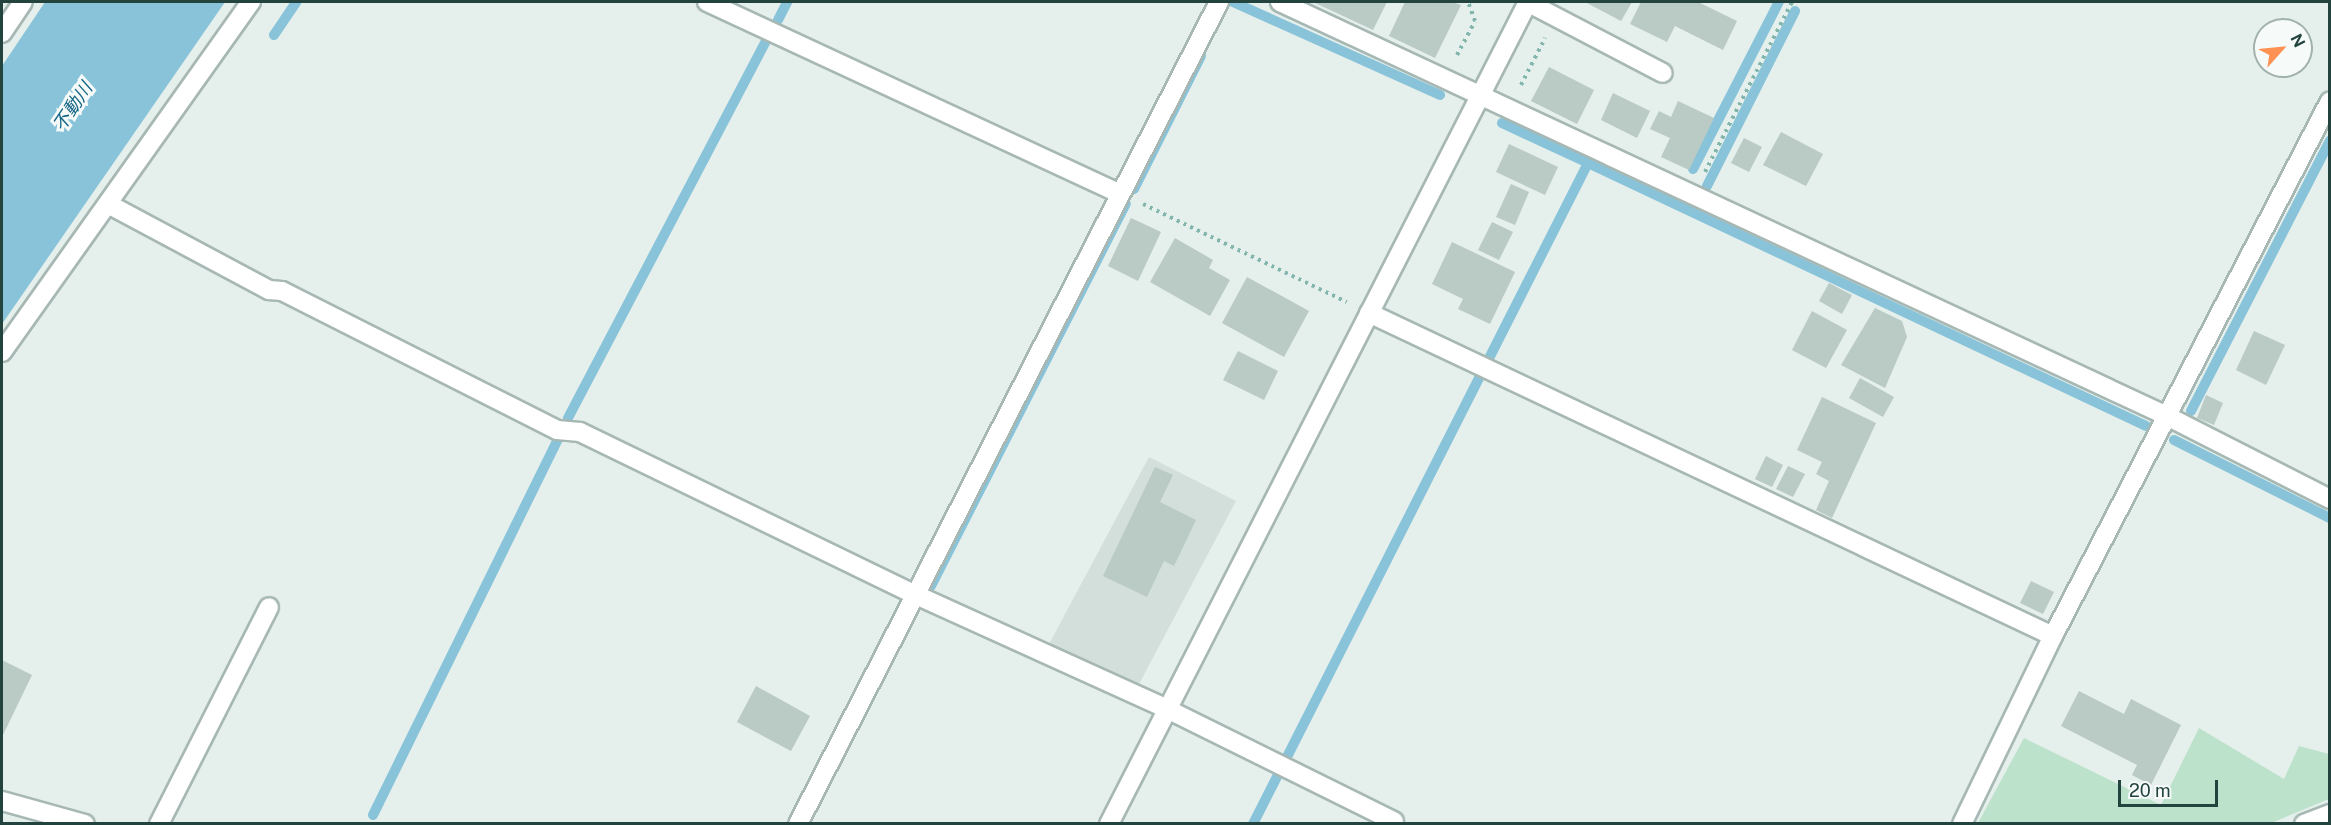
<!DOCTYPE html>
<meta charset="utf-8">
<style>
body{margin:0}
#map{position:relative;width:2331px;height:825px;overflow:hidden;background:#e5efec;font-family:"Public Sans","Noto Sans JP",sans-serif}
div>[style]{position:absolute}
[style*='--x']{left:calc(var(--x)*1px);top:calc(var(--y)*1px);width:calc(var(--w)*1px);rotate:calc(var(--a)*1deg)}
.built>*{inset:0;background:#d3dfdb}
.green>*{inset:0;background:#bce2cb}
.water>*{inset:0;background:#88c3d9}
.stream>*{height:10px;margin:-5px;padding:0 5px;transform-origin:5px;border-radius:5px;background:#88c3d9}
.building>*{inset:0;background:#bacac5}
.path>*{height:4px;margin-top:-2px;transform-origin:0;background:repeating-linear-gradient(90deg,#82b6ac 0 3px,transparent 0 7.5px)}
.roads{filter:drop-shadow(2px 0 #a7b8b4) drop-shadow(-2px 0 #a7b8b4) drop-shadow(0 2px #a7b8b4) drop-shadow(0 -2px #a7b8b4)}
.service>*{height:18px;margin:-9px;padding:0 9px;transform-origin:9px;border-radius:9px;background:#fff}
.minor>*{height:18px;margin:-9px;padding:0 9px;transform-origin:9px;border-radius:9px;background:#fff}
.tertiary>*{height:18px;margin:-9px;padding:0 9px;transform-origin:9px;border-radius:9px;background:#fff}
span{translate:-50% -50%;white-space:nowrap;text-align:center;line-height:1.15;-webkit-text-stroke:6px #f6fbf9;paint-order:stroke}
.water-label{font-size:18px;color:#156686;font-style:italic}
.frame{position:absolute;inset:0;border:3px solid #22433e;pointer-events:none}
.north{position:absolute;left:2253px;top:18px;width:60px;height:60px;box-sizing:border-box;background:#f6fbf9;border:2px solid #a1b1ae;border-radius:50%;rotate:63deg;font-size:16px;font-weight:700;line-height:24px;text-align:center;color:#22433e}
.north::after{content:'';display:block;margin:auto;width:21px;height:27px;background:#fe9254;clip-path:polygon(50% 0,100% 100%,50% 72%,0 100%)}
.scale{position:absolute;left:2118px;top:780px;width:100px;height:27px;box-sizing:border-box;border:3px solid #22433e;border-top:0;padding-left:8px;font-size:18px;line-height:21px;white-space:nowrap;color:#22433e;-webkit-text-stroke:4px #f6fbf9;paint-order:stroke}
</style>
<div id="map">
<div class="built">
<div style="clip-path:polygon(1149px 457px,1236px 501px,1139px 684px,1048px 646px)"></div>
</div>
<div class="green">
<div style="clip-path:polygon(2199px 728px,2284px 779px,2299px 746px,2329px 754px,2329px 799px,2271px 823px,1978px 823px,2024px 738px,2161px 805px)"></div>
</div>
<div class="water">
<div style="clip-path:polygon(45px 2px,225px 2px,2px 324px,2px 66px)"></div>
</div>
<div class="stream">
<div style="--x:1233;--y:2;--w:227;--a:24.2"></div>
<div style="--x:778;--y:20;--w:20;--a:-63"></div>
<div style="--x:274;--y:35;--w:40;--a:-56"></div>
<div style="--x:1502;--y:123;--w:95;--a:24.9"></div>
<div style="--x:1693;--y:169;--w:188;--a:-62.8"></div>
<div style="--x:1707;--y:186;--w:196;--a:-63.3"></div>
<div style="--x:1134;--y:189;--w:149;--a:-63.3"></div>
<div style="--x:2191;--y:411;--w:304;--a:-62.8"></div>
<div style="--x:568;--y:418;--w:428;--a:-62.3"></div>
<div style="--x:2174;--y:440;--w:174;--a:26.6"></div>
<div style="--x:931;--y:586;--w:429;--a:-63"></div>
<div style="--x:373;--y:815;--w:417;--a:-63.8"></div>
<div style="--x:1253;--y:824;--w:741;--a:-63.12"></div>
<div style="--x:1588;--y:163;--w:617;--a:25.24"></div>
</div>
<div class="building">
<div style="clip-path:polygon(1313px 2px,1387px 2px,1373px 30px)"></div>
<div style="clip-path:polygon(1405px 2px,1452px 2px,1461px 5px,1435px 58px,1389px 36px)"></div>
<div style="clip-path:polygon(1585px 2px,1632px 2px,1621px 21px)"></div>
<div style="clip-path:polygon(1641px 2px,1698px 2px,1737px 21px,1723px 50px,1675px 26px,1667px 42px,1630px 24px)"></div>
<div style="clip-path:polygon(1549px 67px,1594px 90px,1577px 124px,1531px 101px)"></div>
<div style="clip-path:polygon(1613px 93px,1650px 111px,1637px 138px,1601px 120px)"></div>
<div style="clip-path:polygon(1678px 101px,1714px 118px,1689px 170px,1661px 157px,1670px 138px,1650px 129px,1659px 111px,1671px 117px)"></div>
<div style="clip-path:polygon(1781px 132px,1823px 154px,1806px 186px,1763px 165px)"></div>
<div style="clip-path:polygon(1744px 138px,1762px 147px,1749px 172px,1731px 163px)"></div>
<div style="clip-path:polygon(1509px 144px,1558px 167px,1545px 195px,1496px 172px)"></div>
<div style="clip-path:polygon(1511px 184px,1529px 192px,1515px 225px,1496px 217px)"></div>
<div style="clip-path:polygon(1131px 218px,1161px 232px,1138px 281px,1108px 266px)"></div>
<div style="clip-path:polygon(1492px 222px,1513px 232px,1499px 260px,1478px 250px)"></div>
<div style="clip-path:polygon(1175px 238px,1213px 260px,1209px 268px,1230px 280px,1210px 316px,1150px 282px)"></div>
<div style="clip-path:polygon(1452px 242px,1515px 272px,1490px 324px,1458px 309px,1463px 299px,1432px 284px)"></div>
<div style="clip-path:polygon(1247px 277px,1309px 311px,1284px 357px,1222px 323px)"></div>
<div style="clip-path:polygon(1829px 283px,1852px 295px,1842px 314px,1819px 301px)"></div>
<div style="clip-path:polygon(1875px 308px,1902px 321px,1907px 337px,1885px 388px,1841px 365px)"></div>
<div style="clip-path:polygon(1812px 311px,1847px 330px,1826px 368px,1792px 350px)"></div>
<div style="clip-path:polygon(2254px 331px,2285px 345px,2266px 385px,2236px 370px)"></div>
<div style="clip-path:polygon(1238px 351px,1278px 371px,1264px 400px,1223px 380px)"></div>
<div style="clip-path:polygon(1860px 378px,1894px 397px,1883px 417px,1849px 398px)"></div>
<div style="clip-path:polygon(2206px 395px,2223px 403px,2214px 425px,2197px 418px)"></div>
<div style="clip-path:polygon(1822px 397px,1876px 423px,1832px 518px,1816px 510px,1829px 481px,1816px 474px,1822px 462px,1797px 450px)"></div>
<div style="clip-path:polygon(1766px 456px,1783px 465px,1772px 487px,1755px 479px)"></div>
<div style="clip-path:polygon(1788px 466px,1805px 474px,1793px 497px,1776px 489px)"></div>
<div style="clip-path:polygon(1155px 467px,1173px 475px,1160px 502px,1196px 520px,1174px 566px,1164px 561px,1147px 597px,1103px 576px)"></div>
<div style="clip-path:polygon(2031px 581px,2054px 592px,2043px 614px,2020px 603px)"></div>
<div style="clip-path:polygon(2px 660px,32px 675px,2px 737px)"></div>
<div style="clip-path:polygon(756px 686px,810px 716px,791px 751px,737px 722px)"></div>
<div style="clip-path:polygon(2079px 691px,2124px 714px,2131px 699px,2181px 725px,2151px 785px,2132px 775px,2137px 765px,2061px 726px)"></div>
</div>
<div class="path">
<div style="--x:1457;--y:55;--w:38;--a:-62"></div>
<div style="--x:1475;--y:21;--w:20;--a:-110"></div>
<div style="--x:1521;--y:85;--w:53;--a:-62.9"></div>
<div style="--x:1705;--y:172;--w:191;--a:-62.9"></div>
<div style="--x:1143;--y:204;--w:226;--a:25.7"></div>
</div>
<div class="roads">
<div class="service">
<div style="--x:707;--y:2;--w:455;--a:24.9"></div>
<div style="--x:1527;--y:2;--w:153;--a:27.6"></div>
<div style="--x:108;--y:204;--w:183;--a:28.1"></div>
<div style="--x:269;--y:290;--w:13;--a:4"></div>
<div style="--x:282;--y:291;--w:308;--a:26.8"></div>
<div style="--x:557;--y:430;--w:23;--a:5"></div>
<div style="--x:580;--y:432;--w:373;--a:25.9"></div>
<div style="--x:916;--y:595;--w:278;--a:24.4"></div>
<div style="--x:1169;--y:710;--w:251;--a:26.3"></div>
<div style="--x:159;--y:824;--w:243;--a:-63.1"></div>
<div style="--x:798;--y:824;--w:924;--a:-62.88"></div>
<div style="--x:1962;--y:824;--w:209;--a:-64.2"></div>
<div style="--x:2053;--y:636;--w:602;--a:-62.63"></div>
</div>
<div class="minor">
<div style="--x:1280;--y:2;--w:981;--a:25.02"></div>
<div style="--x:2169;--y:417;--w:181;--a:27"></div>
<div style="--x:2;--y:33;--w:37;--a:-56"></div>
<div style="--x:1369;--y:313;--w:756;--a:25.28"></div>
<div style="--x:2;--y:352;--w:430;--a:-54.6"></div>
<div style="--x:2;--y:801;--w:86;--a:15.5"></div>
<div style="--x:2304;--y:824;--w:28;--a:-21"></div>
</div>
<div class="tertiary">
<div style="--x:1109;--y:824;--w:923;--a:-62.99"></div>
</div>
</div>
<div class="water-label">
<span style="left:73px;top:107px;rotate:-56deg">不動川</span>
</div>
<div class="frame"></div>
<div class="north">N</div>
<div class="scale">20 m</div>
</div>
